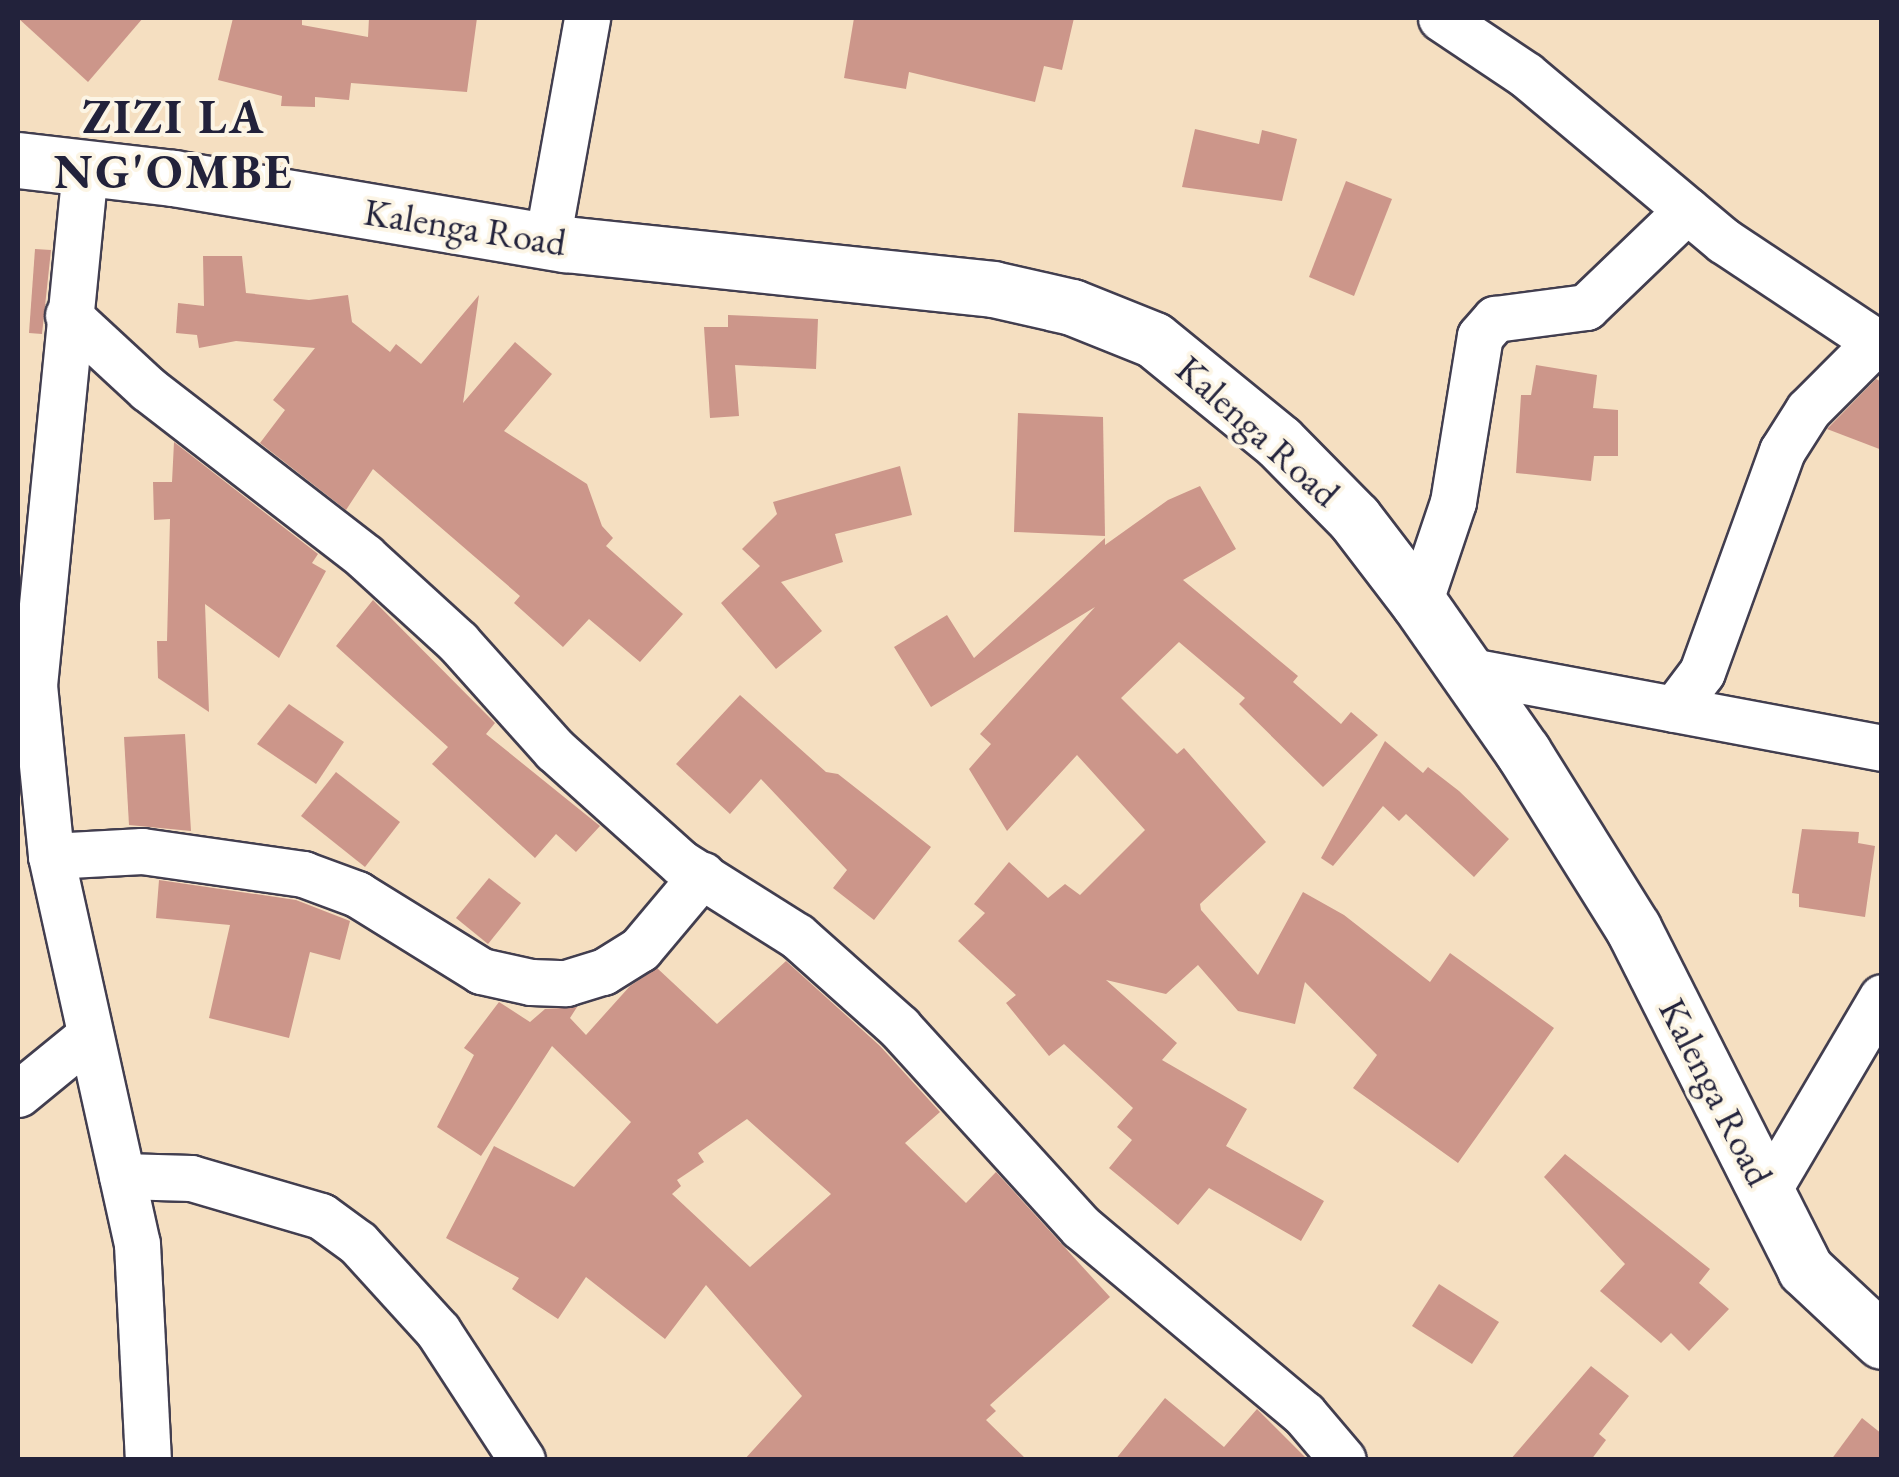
<!DOCTYPE html>
<style>
body{margin:0}
#map{position:relative;width:1899px;height:1477px;overflow:hidden;background:#f5dfc1;font-family:"EB Garamond",serif}
div>[style]{position:absolute}
[style*='--x']{left:calc(var(--x)*1px);top:calc(var(--y)*1px);width:calc(var(--w)*1px);rotate:calc(var(--a)*1deg)}
.building>*{inset:0;background:#cc968a}
.roads{filter:drop-shadow(2px 0 #423e4f) drop-shadow(-2px 0 #423e4f) drop-shadow(0 2px #423e4f) drop-shadow(0 -2px #423e4f)}
.minor>*{height:45px;margin:-22.5px;padding:0 22.5px;transform-origin:22.5px;border-radius:22.5px;background:#fff}
.major>*{height:55px;margin:-27.5px;padding:0 27.5px;transform-origin:27.5px;border-radius:27.5px;background:#fff}
span{translate:-50% -50%;white-space:nowrap;text-align:center;line-height:1.15;-webkit-text-stroke:8px #fcf5e5;paint-order:stroke}
.street-label{font-size:38px;color:#22223b}
.district-label{font-size:48px;color:#22223b;font-weight:700;letter-spacing:2.5px}
.frame{position:absolute;inset:0;border:20px solid #22223b;pointer-events:none}
</style>
<div id="map">
<div class="building">
<div style="clip-path:polygon(18px 18px,143px 18px,88px 82px)"></div>
<div style="clip-path:polygon(233px 18px,302px 18px,302px 25px,368px 37px,369px 18px,477px 18px,467px 92px,351px 83px,349px 100px,315px 97px,315px 107px,281px 106px,282px 96px,218px 80px)"></div>
<div style="clip-path:polygon(854px 18px,1074px 18px,1062px 70px,1044px 66px,1035px 102px,909px 72px,906px 89px,844px 78px)"></div>
<div style="clip-path:polygon(1195px 129px,1259px 144px,1262px 130px,1297px 139px,1282px 201px,1182px 187px)"></div>
<div style="clip-path:polygon(1346px 181px,1392px 199px,1354px 296px,1309px 277px)"></div>
<div style="clip-path:polygon(35px 249px,51px 250px,42px 334px,29px 333px)"></div>
<div style="clip-path:polygon(203px 256px,242px 256px,246px 293px,309px 300px,348px 295px,352px 322px,390px 352px,396px 344px,421px 364px,479px 295px,463px 403px,515px 342px,552px 374px,504px 431px,587px 484px,602px 526px,613px 538px,606px 546px,683px 614px,640px 662px,589px 619px,563px 647px,514px 603px,520px 596px,373px 469px,346px 510px,260px 443px,285px 410px,273px 400px,315px 348px,236px 341px,199px 348px,197px 335px,176px 333px,178px 303px,204px 306px)"></div>
<div style="clip-path:polygon(728px 315px,818px 319px,816px 369px,735px 365px,739px 416px,710px 418px,704px 327px,728px 327px)"></div>
<div style="clip-path:polygon(1536px 365px,1597px 375px,1593px 408px,1618px 410px,1618px 456px,1594px 456px,1591px 481px,1516px 473px,1521px 395px,1531px 395px)"></div>
<div style="clip-path:polygon(1876px 379px,1882px 382px,1882px 450px,1827px 429px)"></div>
<div style="clip-path:polygon(1018px 413px,1103px 417px,1105px 536px,1014px 532px)"></div>
<div style="clip-path:polygon(174px 442px,318px 554px,312px 563px,326px 571px,279px 658px,205px 604px,209px 712px,158px 678px,157px 641px,167px 641px,170px 519px,154px 520px,153px 482px,172px 482px)"></div>
<div style="clip-path:polygon(900px 466px,912px 515px,835px 534px,843px 562px,781px 582px,822px 631px,776px 669px,721px 603px,760px 566px,742px 549px,777px 514px,773px 502px)"></div>
<div style="clip-path:polygon(1200px 486px,1236px 549px,1183px 580px,1298px 676px,1293px 682px,1341px 724px,1351px 712px,1378px 735px,1323px 787px,1239px 704px,1245px 698px,1179px 642px,1121px 698px,1177px 754px,1184px 748px,1266px 842px,1200px 904px,1201px 910px,1258px 975px,1303px 892px,1344px 915px,1430px 982px,1450px 953px,1554px 1028px,1458px 1163px,1353px 1088px,1377px 1055px,1305px 982px,1295px 1024px,1238px 1011px,1198px 965px,1166px 994px,1106px 980px,1177px 1043px,1162px 1060px,1247px 1109px,1226px 1146px,1324px 1201px,1301px 1241px,1209px 1188px,1178px 1225px,1109px 1168px,1132px 1140px,1117px 1127px,1133px 1108px,1064px 1044px,1049px 1056px,1006px 1003px,1016px 995px,958px 941px,985px 913px,974px 904px,1009px 862px,1048px 898px,1065px 884px,1080px 895px,1145px 830px,1077px 755px,1007px 831px,969px 769px,991px 744px,980px 734px,1095px 607px,931px 707px,894px 647px,947px 615px,974px 658px,1105px 538px,1105px 545px,1168px 500px)"></div>
<div style="clip-path:polygon(373px 600px,495px 723px,486px 734px,600px 826px,576px 852px,556px 834px,535px 858px,432px 764px,448px 747px,336px 646px)"></div>
<div style="clip-path:polygon(740px 695px,826px 772px,838px 774px,931px 847px,874px 920px,833px 888px,847px 870px,761px 779px,730px 814px,676px 764px)"></div>
<div style="clip-path:polygon(289px 704px,344px 742px,316px 784px,257px 744px)"></div>
<div style="clip-path:polygon(185px 734px,191px 831px,129px 825px,124px 737px)"></div>
<div style="clip-path:polygon(1385px 741px,1423px 773px,1428px 767px,1459px 791px,1509px 839px,1474px 877px,1406px 814px,1399px 821px,1383px 806px,1333px 866px,1321px 858px)"></div>
<div style="clip-path:polygon(336px 772px,400px 822px,365px 867px,301px 816px)"></div>
<div style="clip-path:polygon(1802px 829px,1859px 832px,1858px 843px,1875px 846px,1865px 917px,1799px 907px,1799px 894px,1792px 893px)"></div>
<div style="clip-path:polygon(489px 878px,521px 903px,488px 944px,456px 918px)"></div>
<div style="clip-path:polygon(159px 880px,296px 900px,350px 921px,340px 960px,310px 952px,289px 1038px,209px 1018px,230px 925px,156px 918px)"></div>
<div style="clip-path:polygon(evenodd,786px 961px,880px 1046px,940px 1112px,905px 1143px,966px 1203px,996px 1172px,1110px 1297px,990px 1405px,996px 1411px,986px 1420px,1027px 1460px,744px 1460px,802px 1396px,706px 1285px,665px 1339px,586px 1277px,558px 1319px,512px 1289px,519px 1278px,446px 1238px,494px 1146px,574px 1187px,631px 1122px,552px 1046px,481px 1156px,437px 1127px,474px 1055px,464px 1048px,499px 1002px,530px 1022px,545px 1009px,577px 1007px,570px 1018px,586px 1035px,630px 986px,657px 968px,717px 1024px,786px 961px,747px 1119px,831px 1194px,750px 1267px,672px 1194px,681px 1186px,677px 1180px,704px 1162px,698px 1153px,747px 1119px)"></div>
<div style="clip-path:polygon(1565px 1154px,1710px 1269px,1699px 1283px,1729px 1309px,1689px 1351px,1671px 1333px,1661px 1343px,1600px 1291px,1625px 1264px,1544px 1177px)"></div>
<div style="clip-path:polygon(1439px 1284px,1499px 1322px,1472px 1364px,1412px 1326px)"></div>
<div style="clip-path:polygon(1591px 1366px,1629px 1396px,1599px 1434px,1606px 1440px,1591px 1460px,1510px 1460px)"></div>
<div style="clip-path:polygon(1165px 1398px,1224px 1447px,1257px 1409px,1308px 1460px,1115px 1460px)"></div>
<div style="clip-path:polygon(1862px 1418px,1882px 1434px,1882px 1460px,1831px 1460px)"></div>
</div>
<div class="roads">
<div class="minor">
<div style="--x:1441;--y:18;--w:102;--a:33.8"></div>
<div style="--x:1526;--y:75;--w:258;--a:40"></div>
<div style="--x:1724;--y:241;--w:190;--a:33.6"></div>
<div style="--x:85;--y:169;--w:519;--a:95.64"></div>
<div style="--x:34;--y:685;--w:172;--a:84.3"></div>
<div style="--x:51;--y:856;--w:397;--a:77.5"></div>
<div style="--x:137;--y:1244;--w:216;--a:87.1"></div>
<div style="--x:547;--y:241;--w:227;--a:-79.8"></div>
<div style="--x:68;--y:315;--w:109;--a:42.8"></div>
<div style="--x:148;--y:389;--w:274;--a:37.7"></div>
<div style="--x:365;--y:557;--w:126;--a:42.4"></div>
<div style="--x:458;--y:642;--w:145;--a:48.1"></div>
<div style="--x:555;--y:750;--w:169;--a:41.9"></div>
<div style="--x:681;--y:863;--w:137;--a:32.2"></div>
<div style="--x:797;--y:936;--w:137;--a:41.7"></div>
<div style="--x:899;--y:1027;--w:270;--a:47.7"></div>
<div style="--x:1081;--y:1227;--w:291;--a:40"></div>
<div style="--x:1304;--y:1414;--w:60;--a:49.7"></div>
<div style="--x:1419;--y:603;--w:107;--a:-71.4"></div>
<div style="--x:1453;--y:502;--w:168;--a:-80.8"></div>
<div style="--x:1480;--y:336;--w:23;--a:-49"></div>
<div style="--x:1495;--y:319;--w:92;--a:-7.5"></div>
<div style="--x:1586;--y:307;--w:140;--a:-43.8"></div>
<div style="--x:1466;--y:670;--w:423;--a:10.6"></div>
<div style="--x:1674;--y:709;--w:46;--a:-52.9"></div>
<div style="--x:1702;--y:672;--w:235;--a:-70.1"></div>
<div style="--x:1782;--y:451;--w:49;--a:-57.6"></div>
<div style="--x:1808;--y:410;--w:96;--a:-45"></div>
<div style="--x:51;--y:856;--w:91;--a:-3.1"></div>
<div style="--x:142;--y:851;--w:163;--a:8.1"></div>
<div style="--x:303;--y:874;--w:58;--a:20.3"></div>
<div style="--x:357;--y:894;--w:146;--a:31.8"></div>
<div style="--x:481;--y:971;--w:51;--a:12.4"></div>
<div style="--x:531;--y:982;--w:35;--a:2"></div>
<div style="--x:566;--y:983;--w:39;--a:-17"></div>
<div style="--x:603;--y:972;--w:44;--a:-31.9"></div>
<div style="--x:640;--y:949;--w:97;--a:-50"></div>
<div style="--x:18;--y:1094;--w:93;--a:-39.3"></div>
<div style="--x:122;--y:1176;--w:69;--a:1.7"></div>
<div style="--x:191;--y:1178;--w:135;--a:16.3"></div>
<div style="--x:321;--y:1216;--w:46;--a:36.1"></div>
<div style="--x:358;--y:1243;--w:119;--a:47.7"></div>
<div style="--x:438;--y:1331;--w:154;--a:56.9"></div>
<div style="--x:1767;--y:1192;--w:226;--a:-59.5"></div>
</div>
<div class="major">
<div style="--x:18;--y:160;--w:156;--a:6.6"></div>
<div style="--x:173;--y:178;--w:398;--a:9.6"></div>
<div style="--x:565;--y:244;--w:430;--a:6"></div>
<div style="--x:993;--y:289;--w:81;--a:12.8"></div>
<div style="--x:1072;--y:307;--w:88;--a:21.9"></div>
<div style="--x:1154;--y:340;--w:161;--a:39.2"></div>
<div style="--x:1279;--y:442;--w:107;--a:45.4"></div>
<div style="--x:1354;--y:518;--w:107;--a:52.6"></div>
<div style="--x:1419;--y:603;--w:182;--a:55.1"></div>
<div style="--x:1523;--y:752;--w:208;--a:58"></div>
<div style="--x:1633;--y:928;--w:382;--a:63.2"></div>
<div style="--x:1805;--y:1269;--w:105;--a:43.1"></div>
</div>
</div>
<div class="street-label">
<span style="left:465px;top:227px;rotate:9deg">Kalenga Road</span>
<span style="left:1258px;top:431px;rotate:42deg">Kalenga Road</span>
<span style="left:1716px;top:1092px;rotate:63deg">Kalenga Road</span>
</div>
<div class="district-label">
<span style="left:174px;top:144px">ZIZI LA<br>NG'OMBE</span>
</div>
<div class="frame"></div>
</div>
